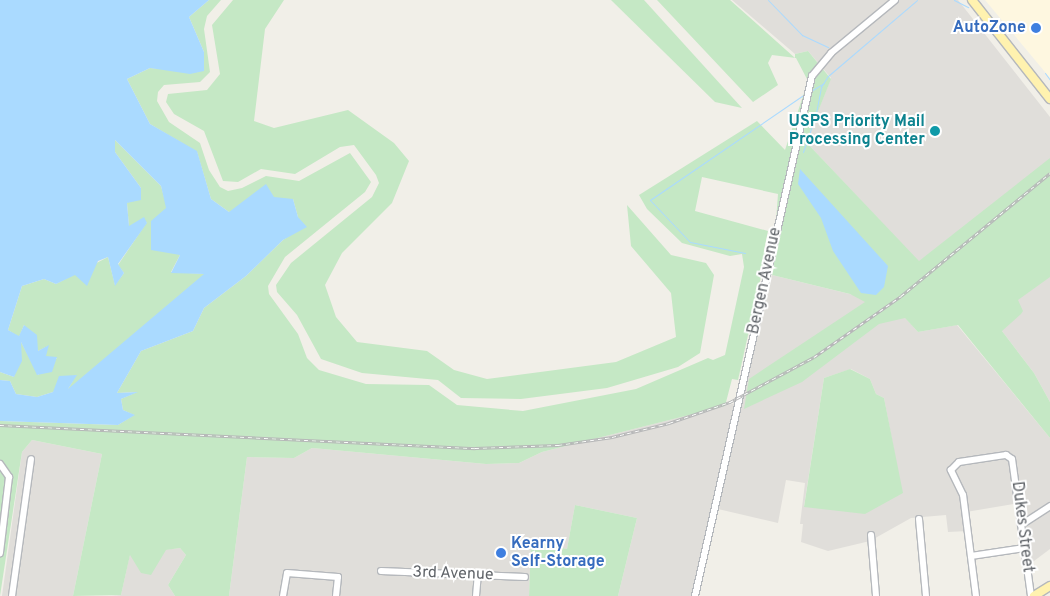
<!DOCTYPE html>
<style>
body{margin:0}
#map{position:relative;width:1050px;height:596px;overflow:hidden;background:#f1efe8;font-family:Overpass,sans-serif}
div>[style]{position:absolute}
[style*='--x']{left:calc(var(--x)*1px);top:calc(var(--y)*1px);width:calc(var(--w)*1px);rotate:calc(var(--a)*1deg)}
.commercial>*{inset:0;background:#fef7e0}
.industrial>*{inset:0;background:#e0deda}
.green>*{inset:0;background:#c5e8c5}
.water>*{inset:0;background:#aadaff}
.stream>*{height:1px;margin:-0.5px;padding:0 0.5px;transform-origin:0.5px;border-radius:0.5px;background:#aadaff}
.roads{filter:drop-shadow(1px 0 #b5b8bc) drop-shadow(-1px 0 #b5b8bc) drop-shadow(0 1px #b5b8bc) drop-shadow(0 -1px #b5b8bc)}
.minor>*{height:6px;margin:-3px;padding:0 3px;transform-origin:3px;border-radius:3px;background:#fff}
.major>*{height:8px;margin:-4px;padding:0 4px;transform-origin:4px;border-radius:4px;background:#fff2af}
.rail>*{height:3px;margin-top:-1.5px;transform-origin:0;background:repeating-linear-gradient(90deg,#fff 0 4px,#b6b7b8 0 8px);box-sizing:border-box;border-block:1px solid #b6b7b8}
.dots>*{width:14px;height:14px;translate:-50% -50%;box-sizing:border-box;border:2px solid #fff;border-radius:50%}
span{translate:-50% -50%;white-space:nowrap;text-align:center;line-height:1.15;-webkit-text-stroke:4px #fff;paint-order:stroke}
.shop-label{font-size:16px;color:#366cbe;font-weight:700}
.right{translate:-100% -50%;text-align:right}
.left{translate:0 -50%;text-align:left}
.culture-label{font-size:16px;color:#0d838f;font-weight:700}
.street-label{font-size:16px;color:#5f6368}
</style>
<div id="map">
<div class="commercial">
<div style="clip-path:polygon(985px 0,1050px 0,1050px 78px)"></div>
</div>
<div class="industrial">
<div style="clip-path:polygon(732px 0,958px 0,1050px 117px,1050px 402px,1034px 373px,1002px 331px,919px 262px,806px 142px,831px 78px,808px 51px,795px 54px)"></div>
<div style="clip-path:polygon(evenodd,772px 275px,862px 297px,900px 312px,918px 332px,957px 325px,1050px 438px,1050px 549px,1030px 564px,1020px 503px,966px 512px,968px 531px,948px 532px,946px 515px,911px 518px,870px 541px,828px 551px,801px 542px,803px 524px,800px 524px,805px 483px,786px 480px,778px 523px,718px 509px,695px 596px,618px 596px,637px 518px,575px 505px,567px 549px,531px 542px,529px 596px,229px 596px,247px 457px,294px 458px,312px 448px,486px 464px,519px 463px,542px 452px,740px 402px,772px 275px,851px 369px,870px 379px,876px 394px,884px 398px,902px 493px,804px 506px,824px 378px,851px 369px)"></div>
<div style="clip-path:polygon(32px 440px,102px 454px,73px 596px,2px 596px,22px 452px)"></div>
<div style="clip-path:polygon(180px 548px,186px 555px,168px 585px,175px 596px,111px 596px,121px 595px,130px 554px)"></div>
</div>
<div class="green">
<div style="clip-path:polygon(209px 0,221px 0,207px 16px,204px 29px,210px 72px,200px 82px,164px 85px,158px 92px,157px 101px,169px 122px,200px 143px,209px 170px,220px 187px,228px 191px,242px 188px,266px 176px,299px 181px,350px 153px,371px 182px,365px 192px,285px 257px,268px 286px,269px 294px,298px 334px,307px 358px,319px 370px,366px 384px,429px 385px,457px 405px,523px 411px,636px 389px,708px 358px,713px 360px,725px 355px,744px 267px,742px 254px,730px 256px,682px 243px,647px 209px,639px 195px,757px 121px,785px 150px,808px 81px,796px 58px,772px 55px,768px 63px,778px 85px,753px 102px,657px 0,730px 0,795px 58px,795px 54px,808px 51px,831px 79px,806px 142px,919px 261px,1050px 158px,1050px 277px,1018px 300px,1023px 311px,1021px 314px,1002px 331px,1034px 373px,1050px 402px,1050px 438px,958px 325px,918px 332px,905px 318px,879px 324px,802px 382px,744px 409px,749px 379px,865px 302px,850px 294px,772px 275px,778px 194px,702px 177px,695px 211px,768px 231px,764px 250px,766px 254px,738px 380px,732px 379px,725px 406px,542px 452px,519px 463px,486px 464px,312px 448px,294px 458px,247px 457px,229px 596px,175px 596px,168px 585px,186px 555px,180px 548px,166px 550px,151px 575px,141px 573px,130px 555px,121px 595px,73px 596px,102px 454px,32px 440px,22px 452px,0 596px,0 421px,118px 425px,134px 415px,123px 410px,121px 399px,137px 392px,117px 393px,141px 351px,193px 331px,204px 308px,246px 276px,283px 240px,301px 228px,293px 199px,229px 212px,211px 199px,197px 152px,150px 124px,127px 79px,150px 68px,162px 69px,204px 52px,189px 17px)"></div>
<div style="clip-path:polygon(233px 0,284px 0,265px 29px,254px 121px,274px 128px,348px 110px,394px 143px,409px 161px,392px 203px,342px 253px,325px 285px,336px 317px,357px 342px,427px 351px,454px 370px,487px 379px,616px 362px,676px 337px,671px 293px,631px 246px,627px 205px,671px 255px,706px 263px,714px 275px,700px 353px,678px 367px,607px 388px,521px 399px,461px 398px,438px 380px,362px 373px,321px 359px,297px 315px,277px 292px,276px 285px,291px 263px,372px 197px,379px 183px,376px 175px,354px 145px,340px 147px,295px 174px,261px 169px,238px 182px,223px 181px,204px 131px,174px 114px,166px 102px,168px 94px,207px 90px,220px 74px,212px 25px)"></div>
<div style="clip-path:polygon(611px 0,644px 0,742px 108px,715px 102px)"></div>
<div style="clip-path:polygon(115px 140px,161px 186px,180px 255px,171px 272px,205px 274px,67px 391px,76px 375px,53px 392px,37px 397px,16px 394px,10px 381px,0 380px,0 372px,14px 377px,20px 340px,38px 375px,57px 358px,45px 357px,48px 346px,38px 351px,24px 325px,19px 337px,8px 330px,22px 286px,44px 279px,56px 284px,108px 257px,115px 285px,124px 273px,118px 265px,147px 222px,129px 227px,127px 203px,141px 188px,115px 152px)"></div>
<div style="clip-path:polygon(850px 369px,870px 379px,876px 394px,884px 398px,903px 493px,865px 514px,804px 507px,824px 378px)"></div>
<div style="clip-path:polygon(575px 505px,637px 518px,618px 596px,529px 596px,531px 541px,567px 549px)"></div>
</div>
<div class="water">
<div style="clip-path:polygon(0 0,209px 0,189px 17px,204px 52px,204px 71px,190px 74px,150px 68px,127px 79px,150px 124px,197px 151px,211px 199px,229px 212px,266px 184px,274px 197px,293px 199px,298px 217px,307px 227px,283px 240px,246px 276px,204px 308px,193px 331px,141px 351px,117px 393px,138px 392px,121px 399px,123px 410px,135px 415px,118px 425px,0 421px,0 380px,10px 381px,16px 394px,37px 397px,53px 392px,59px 376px,77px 375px,68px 389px,204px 274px,171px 273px,180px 255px,151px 250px,151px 221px,166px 208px,161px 186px,115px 140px,115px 152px,141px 188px,141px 200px,127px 203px,129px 226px,144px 217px,147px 223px,118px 264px,124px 273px,115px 286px,108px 257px,98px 261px,87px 286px,75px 275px,56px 284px,44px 279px,22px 286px,8px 330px,19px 336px,24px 325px,37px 335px,38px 351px,49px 345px,46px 356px,57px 357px,52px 372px,37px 375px,21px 342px,22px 361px,14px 377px,0 372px)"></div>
<div style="clip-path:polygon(800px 169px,888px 266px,884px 287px,876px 295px,861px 293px,833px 251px,821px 218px,798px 184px)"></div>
</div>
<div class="stream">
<div style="--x:768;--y:0;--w:49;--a:45.8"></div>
<div style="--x:802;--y:35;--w:29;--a:25"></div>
<div style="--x:954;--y:0;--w:16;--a:27"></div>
<div style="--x:1045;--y:73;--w:9;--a:54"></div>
<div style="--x:811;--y:91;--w:15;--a:-32"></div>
<div style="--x:803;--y:152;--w:36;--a:-71"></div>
<div style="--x:815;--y:118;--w:32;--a:-79"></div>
<div style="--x:821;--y:87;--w:13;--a:-58"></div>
<div style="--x:828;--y:76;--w:117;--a:-40.5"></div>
<div style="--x:745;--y:253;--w:56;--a:-168.7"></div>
<div style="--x:690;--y:242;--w:58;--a:-133.6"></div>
<div style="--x:650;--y:200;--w:188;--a:-34.4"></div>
</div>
<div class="roads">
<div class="minor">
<div style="--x:0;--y:464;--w:16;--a:55"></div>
<div style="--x:9;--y:477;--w:77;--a:96.8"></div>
<div style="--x:919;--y:519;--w:77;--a:84.8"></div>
<div style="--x:1021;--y:525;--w:35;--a:-33"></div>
<div style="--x:871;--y:535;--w:61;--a:85.3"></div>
<div style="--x:971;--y:556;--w:54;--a:-8.6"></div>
<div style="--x:381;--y:571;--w:144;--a:2.4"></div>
<div style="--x:12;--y:596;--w:138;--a:-82.1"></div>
<div style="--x:283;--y:596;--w:23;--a:-80"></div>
<div style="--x:287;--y:573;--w:51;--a:4.5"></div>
<div style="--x:338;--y:577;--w:19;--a:96"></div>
<div style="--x:476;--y:596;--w:22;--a:-85"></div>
<div style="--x:695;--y:596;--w:533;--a:-77.32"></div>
<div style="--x:812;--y:76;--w:30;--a:-50"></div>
<div style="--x:831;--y:53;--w:83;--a:-39.6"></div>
<div style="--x:976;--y:596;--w:102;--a:-97.3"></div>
<div style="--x:963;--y:495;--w:28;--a:-116"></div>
<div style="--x:951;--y:470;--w:11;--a:-45"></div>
<div style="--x:959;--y:462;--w:48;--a:-8.5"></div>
<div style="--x:1006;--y:455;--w:7;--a:34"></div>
<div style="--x:1012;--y:459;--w:138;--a:82.1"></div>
</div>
<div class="major">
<div style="--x:972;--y:0;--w:126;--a:51.8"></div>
<div style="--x:1034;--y:596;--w:19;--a:-32"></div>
</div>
</div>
<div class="rail">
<div style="--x:0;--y:425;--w:476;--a:2.8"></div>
<div style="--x:475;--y:448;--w:83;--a:-2.1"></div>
<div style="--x:558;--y:445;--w:55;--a:-8.4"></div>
<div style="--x:612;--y:437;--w:59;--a:-13.8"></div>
<div style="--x:669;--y:423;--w:65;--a:-19"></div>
<div style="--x:730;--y:402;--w:95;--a:-28.2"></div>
<div style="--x:814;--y:357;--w:106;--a:-35"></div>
<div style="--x:901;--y:296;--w:193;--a:-39.5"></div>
</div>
<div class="dots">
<div style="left:1036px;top:28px;background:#3f7fe0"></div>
<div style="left:935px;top:131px;background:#0f9aa8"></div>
<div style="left:501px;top:553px;background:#3f7fe0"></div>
</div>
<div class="shop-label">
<span class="right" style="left:1026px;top:28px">AutoZone</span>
<span class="left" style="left:511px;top:553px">Kearny<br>Self-Storage</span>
</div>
<div class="culture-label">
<span class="right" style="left:925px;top:131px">USPS Priority Mail<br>Processing Center</span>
</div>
<div class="street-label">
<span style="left:765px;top:281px;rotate:-78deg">Bergen Avenue</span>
<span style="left:1022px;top:527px;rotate:83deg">Dukes Street</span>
<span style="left:453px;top:574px;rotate:2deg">3rd Avenue</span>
</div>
</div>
